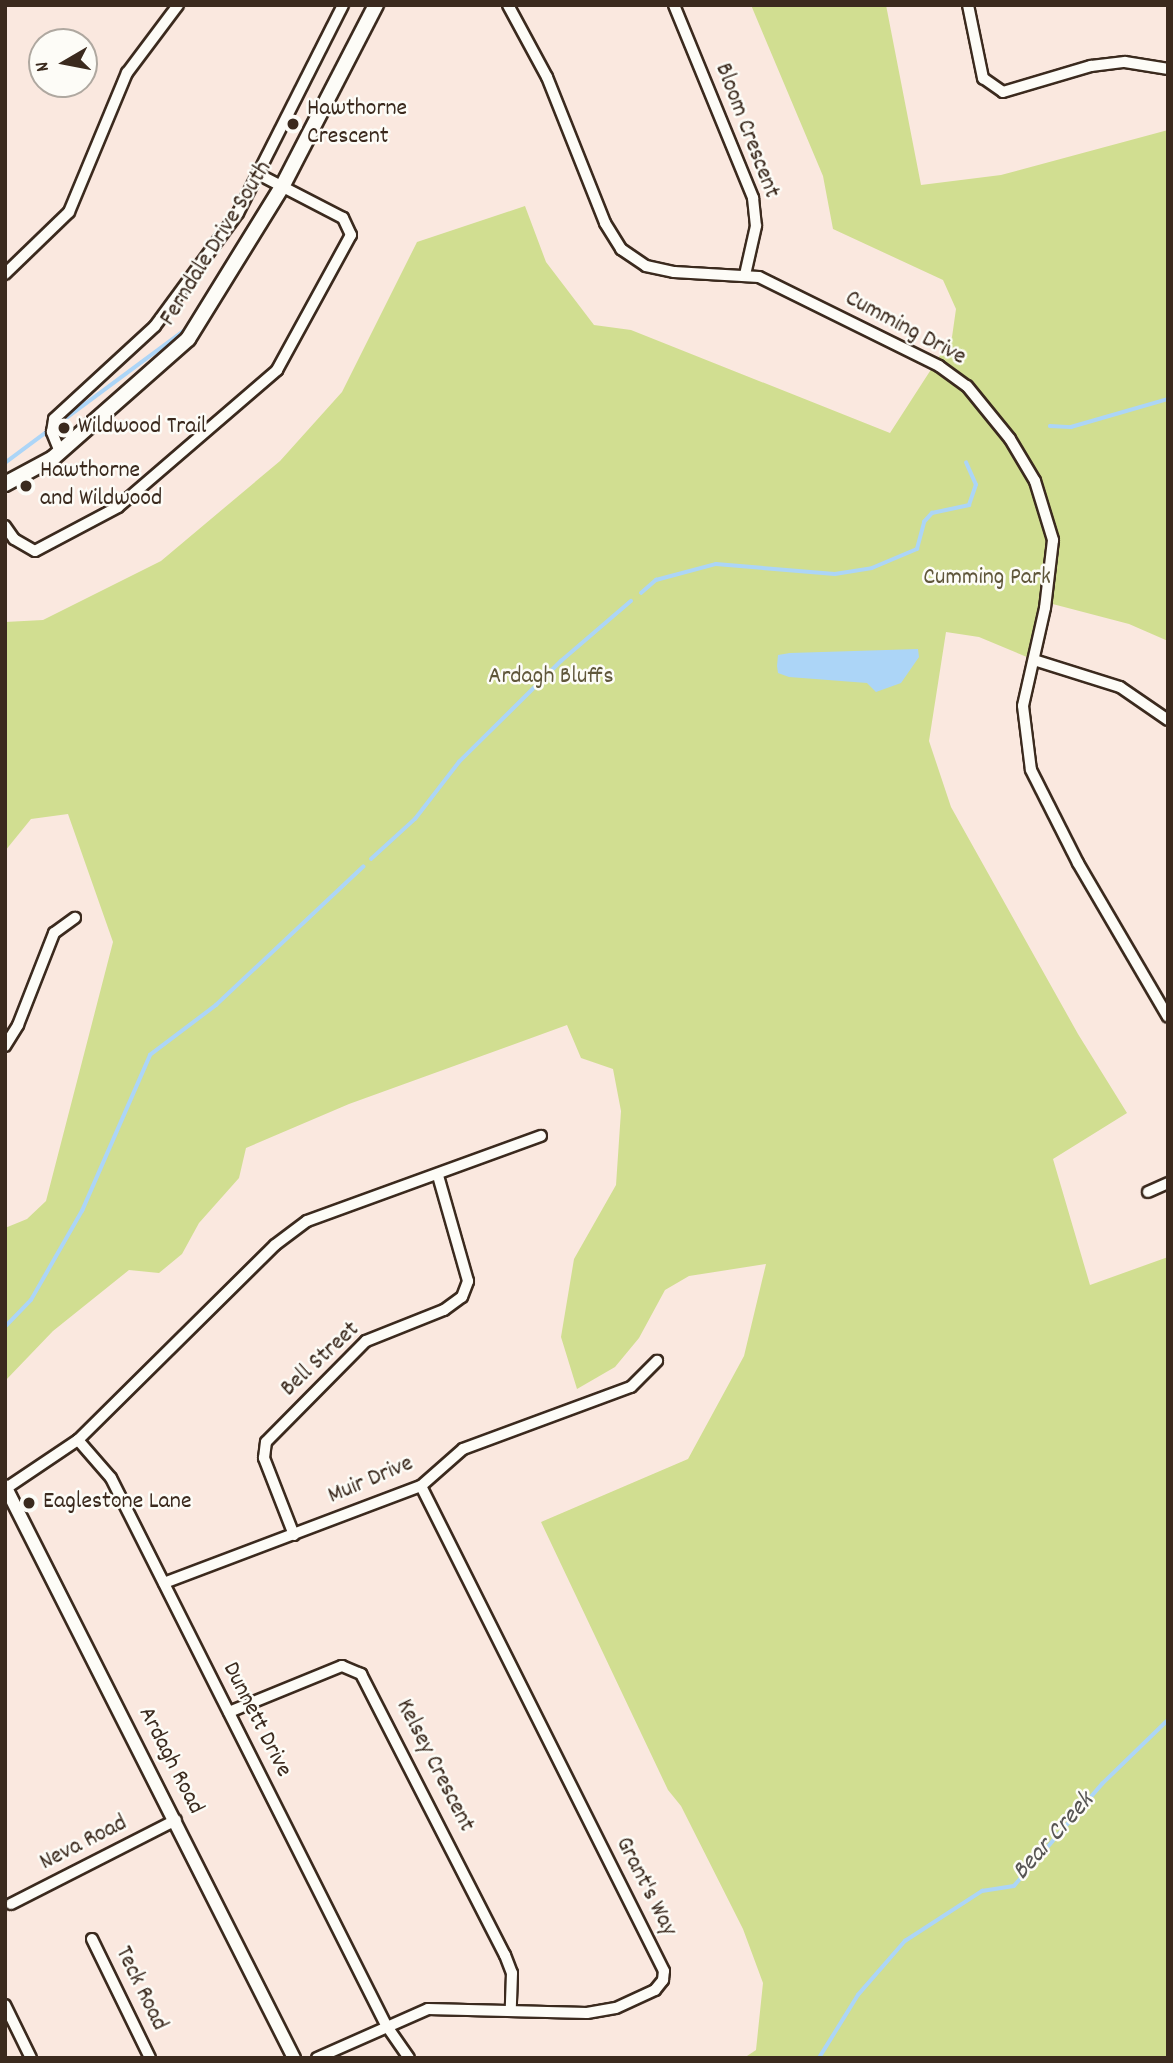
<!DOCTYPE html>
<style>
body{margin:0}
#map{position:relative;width:1173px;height:2063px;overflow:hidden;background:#fae8df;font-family:Dekko,sans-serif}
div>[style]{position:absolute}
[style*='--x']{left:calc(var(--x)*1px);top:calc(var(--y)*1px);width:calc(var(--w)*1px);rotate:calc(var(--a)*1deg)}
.green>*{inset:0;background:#d1de91}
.water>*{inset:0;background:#acd5f7}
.stream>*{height:3.5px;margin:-1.75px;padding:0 1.75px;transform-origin:1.75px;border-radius:1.75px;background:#acd5f7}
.roads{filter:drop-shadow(2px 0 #3b2a1e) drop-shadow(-2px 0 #3b2a1e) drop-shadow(0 2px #3b2a1e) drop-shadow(0 -2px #3b2a1e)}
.minor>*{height:10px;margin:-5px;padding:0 5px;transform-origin:5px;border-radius:5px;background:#fdfcf7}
.tertiary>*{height:12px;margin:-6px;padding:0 6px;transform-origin:6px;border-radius:6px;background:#fdfcf7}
.secondary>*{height:14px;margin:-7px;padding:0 7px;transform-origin:7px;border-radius:7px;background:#fdfcf7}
.dots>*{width:19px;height:19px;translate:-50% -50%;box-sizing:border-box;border:4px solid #fdfcf7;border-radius:50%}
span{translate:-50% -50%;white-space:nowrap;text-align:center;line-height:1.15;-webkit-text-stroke:5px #fdfcf7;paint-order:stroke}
.poi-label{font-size:24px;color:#3b2a1e}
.left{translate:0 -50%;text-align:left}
.street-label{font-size:24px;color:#3b2a1e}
.park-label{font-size:24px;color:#60573b}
.water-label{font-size:26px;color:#575554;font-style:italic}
.frame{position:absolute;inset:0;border:7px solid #3b2a1e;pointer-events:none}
.north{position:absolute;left:28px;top:28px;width:70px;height:70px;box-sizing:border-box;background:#fdfcf7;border:2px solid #afa8a0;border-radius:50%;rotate:260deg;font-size:19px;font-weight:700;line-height:28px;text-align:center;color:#3b2a1e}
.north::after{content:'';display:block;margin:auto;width:24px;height:32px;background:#3b2a1e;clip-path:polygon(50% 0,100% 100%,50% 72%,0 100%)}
</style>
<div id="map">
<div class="green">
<div style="clip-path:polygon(751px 5px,886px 5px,921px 185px,1001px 175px,1168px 130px,1168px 641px,1129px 624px,1045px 602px,1034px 660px,979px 637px,946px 632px,929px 741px,951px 807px,1078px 1034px,1127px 1113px,1053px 1159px,1090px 1285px,1168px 1257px,1168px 2058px,744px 2058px,756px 2050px,763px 1983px,743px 1929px,681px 1806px,668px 1790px,541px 1522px,688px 1459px,744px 1356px,766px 1264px,689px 1276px,665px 1290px,639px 1338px,615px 1367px,577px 1389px,561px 1337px,574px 1259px,616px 1185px,621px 1111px,613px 1069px,581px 1058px,567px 1025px,349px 1104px,246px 1148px,239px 1178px,199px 1223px,182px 1254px,159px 1273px,129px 1270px,53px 1331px,5px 1381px,5px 1228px,27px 1219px,46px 1201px,113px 942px,68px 814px,31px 819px,5px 851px,5px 622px,43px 620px,161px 561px,280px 461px,342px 392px,417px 242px,525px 206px,546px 262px,594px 325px,631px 330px,890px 433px,952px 337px,956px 309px,943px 280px,833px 229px,823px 176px)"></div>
</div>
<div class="water">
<div style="clip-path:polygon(918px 649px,919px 657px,901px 683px,876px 692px,867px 683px,789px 677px,778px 673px,777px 666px,778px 655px,790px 653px)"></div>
</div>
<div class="stream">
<div style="--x:57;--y:425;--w:164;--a:-36.6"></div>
<div style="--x:1050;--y:426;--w:21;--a:3"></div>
<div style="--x:1071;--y:427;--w:101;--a:-16.1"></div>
<div style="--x:5;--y:463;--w:54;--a:-36.7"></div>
<div style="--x:641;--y:593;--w:20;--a:-41"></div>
<div style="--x:656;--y:580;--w:62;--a:-14.9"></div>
<div style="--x:716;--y:564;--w:119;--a:4.8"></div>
<div style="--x:835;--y:574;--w:37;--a:-9"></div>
<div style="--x:872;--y:568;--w:49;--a:-22.9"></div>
<div style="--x:917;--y:549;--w:28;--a:-75"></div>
<div style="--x:924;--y:522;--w:12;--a:-48"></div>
<div style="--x:932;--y:513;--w:38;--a:-12"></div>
<div style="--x:969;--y:505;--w:21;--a:-71"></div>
<div style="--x:976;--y:485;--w:24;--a:-114"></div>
<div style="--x:371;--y:859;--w:59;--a:-42.3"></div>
<div style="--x:415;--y:819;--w:72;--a:-52.3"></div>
<div style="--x:459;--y:762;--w:144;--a:-44.7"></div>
<div style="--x:561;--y:661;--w:92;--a:-40.6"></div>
<div style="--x:5;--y:1327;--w:37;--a:-46"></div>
<div style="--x:31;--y:1300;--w:103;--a:-60.2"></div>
<div style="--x:82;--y:1211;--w:170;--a:-66.4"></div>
<div style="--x:150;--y:1055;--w:83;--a:-37.1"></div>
<div style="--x:216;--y:1005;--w:202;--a:-43.2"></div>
<div style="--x:819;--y:2058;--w:74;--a:-58.2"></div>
<div style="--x:858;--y:1995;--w:72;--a:-49"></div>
<div style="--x:905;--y:1941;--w:92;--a:-33"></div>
<div style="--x:982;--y:1891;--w:32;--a:-9"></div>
<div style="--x:1014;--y:1886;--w:135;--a:-49.2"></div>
<div style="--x:1102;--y:1784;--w:92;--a:-44.1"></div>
</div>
<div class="roads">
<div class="minor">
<div style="--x:508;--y:5;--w:82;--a:61.6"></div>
<div style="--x:547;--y:77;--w:157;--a:68.3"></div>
<div style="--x:605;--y:223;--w:31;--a:58"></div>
<div style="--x:621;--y:249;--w:30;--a:34"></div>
<div style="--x:646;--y:266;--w:29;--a:12"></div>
<div style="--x:674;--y:272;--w:85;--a:3.4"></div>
<div style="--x:759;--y:277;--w:201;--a:26.3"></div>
<div style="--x:939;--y:366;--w:34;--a:36"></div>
<div style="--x:967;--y:386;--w:68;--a:50.9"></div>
<div style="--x:1010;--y:439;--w:49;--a:59.2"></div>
<div style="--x:1035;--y:481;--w:62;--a:73"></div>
<div style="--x:1053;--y:540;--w:68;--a:96.7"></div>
<div style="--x:1045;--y:608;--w:100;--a:102.7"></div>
<div style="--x:1023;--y:706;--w:64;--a:82.9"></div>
<div style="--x:1031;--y:770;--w:104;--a:63.2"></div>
<div style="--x:1078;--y:863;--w:178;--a:59.7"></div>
<div style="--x:674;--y:5;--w:209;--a:67.7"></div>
<div style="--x:753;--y:198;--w:28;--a:84"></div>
<div style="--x:756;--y:226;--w:50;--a:102.7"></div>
<div style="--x:968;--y:5;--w:75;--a:78.4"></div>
<div style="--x:983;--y:78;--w:24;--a:35"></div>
<div style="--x:1003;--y:92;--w:92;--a:-16.5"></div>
<div style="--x:1091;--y:66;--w:34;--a:-7"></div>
<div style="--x:1125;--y:62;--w:44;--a:9.2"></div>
<div style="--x:5;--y:274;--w:89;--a:-44.1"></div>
<div style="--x:69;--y:212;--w:151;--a:-67.4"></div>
<div style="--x:127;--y:73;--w:85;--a:-53.1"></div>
<div style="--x:60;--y:452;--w:22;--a:-112"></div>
<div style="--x:52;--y:432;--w:13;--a:-81"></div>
<div style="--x:54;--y:419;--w:137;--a:-42.6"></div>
<div style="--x:155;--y:326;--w:140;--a:-53.7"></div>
<div style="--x:238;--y:213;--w:233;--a:-63.2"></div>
<div style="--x:5;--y:526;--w:16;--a:55"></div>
<div style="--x:14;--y:539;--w:24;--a:30"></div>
<div style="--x:35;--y:551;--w:94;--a:-27.9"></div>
<div style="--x:118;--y:507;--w:210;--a:-40.7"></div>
<div style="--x:277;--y:370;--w:154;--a:-61.3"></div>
<div style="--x:351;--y:235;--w:19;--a:-115"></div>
<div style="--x:343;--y:218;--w:96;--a:-152.6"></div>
<div style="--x:1034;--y:660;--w:90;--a:17.4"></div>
<div style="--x:1120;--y:687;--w:58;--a:34.5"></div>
<div style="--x:5;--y:1046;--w:25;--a:-58"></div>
<div style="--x:18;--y:1025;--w:99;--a:-68.6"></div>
<div style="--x:54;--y:933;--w:26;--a:-36"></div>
<div style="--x:1148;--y:1192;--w:22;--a:-24"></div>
<div style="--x:78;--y:1440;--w:50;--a:49"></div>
<div style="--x:111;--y:1478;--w:612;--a:63.31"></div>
<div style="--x:386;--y:2025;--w:40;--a:55.1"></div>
<div style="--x:5;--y:1489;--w:88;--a:-33.9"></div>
<div style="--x:78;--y:1440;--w:277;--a:-44.7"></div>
<div style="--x:275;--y:1245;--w:40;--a:-37"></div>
<div style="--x:307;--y:1221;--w:249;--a:-20"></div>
<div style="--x:294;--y:1535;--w:83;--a:-111.3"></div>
<div style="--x:264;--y:1458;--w:16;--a:-83"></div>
<div style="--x:266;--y:1442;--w:142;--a:-45.3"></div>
<div style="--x:366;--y:1341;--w:84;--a:-21.7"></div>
<div style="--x:444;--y:1310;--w:22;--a:-36"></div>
<div style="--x:462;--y:1297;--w:17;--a:-69"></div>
<div style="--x:468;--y:1281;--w:109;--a:-105.9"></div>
<div style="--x:164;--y:1583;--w:275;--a:-20.7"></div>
<div style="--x:421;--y:1486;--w:56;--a:-41.4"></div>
<div style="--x:463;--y:1449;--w:179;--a:-20.3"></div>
<div style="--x:631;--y:1387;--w:37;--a:-45"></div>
<div style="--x:229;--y:1712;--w:122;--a:-22.2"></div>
<div style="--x:342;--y:1666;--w:21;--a:23"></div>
<div style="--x:361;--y:1674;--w:316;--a:62.9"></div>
<div style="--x:505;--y:1955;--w:19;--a:69"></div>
<div style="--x:512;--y:1973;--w:38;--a:92"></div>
<div style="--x:11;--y:1904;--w:185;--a:-27"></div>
<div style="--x:92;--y:1939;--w:132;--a:64"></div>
<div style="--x:5;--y:2005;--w:59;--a:63.9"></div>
<div style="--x:317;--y:2058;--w:121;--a:-23.8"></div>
<div style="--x:428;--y:2009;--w:159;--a:1.4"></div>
<div style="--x:587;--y:2013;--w:29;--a:-10"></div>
<div style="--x:616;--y:2008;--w:43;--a:-24.8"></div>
<div style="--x:655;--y:1990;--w:13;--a:-51"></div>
<div style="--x:663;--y:1980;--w:9;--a:-84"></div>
<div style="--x:664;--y:1971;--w:542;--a:-116.61"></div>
</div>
<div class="tertiary">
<div style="--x:5;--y:1486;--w:641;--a:63.2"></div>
</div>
<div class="secondary">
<div style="--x:5;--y:484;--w:55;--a:-28.4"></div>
<div style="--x:53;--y:458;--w:180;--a:-41.4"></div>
<div style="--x:188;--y:339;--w:181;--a:-58.3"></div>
<div style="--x:283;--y:185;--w:203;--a:-62.7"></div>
</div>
</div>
<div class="dots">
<div style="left:293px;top:124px;background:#3b2a1e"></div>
<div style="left:64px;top:428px;background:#3b2a1e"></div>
<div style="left:26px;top:486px;background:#3b2a1e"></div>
<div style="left:29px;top:1503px;background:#3b2a1e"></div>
</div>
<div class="poi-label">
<span class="left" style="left:307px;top:124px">Hawthorne<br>Crescent</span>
<span class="left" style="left:78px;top:428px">Wildwood Trail</span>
<span class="left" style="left:40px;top:486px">Hawthorne<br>and Wildwood</span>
<span class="left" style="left:43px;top:1503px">Eaglestone Lane</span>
</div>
<div class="street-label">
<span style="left:746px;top:131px;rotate:69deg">Bloom Crescent</span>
<span style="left:217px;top:244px;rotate:-58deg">Ferndale Drive South</span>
<span style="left:905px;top:329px;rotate:28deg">Cumming Drive</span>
<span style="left:321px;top:1360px;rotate:-43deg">Bell Street</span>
<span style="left:371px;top:1481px;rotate:-23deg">Muir Drive</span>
<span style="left:256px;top:1720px;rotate:63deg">Dunnett Drive</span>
<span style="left:170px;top:1761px;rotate:63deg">Ardagh Road</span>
<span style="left:434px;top:1766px;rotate:63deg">Kelsey Crescent</span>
<span style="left:84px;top:1844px;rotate:-27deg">Neva Road</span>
<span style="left:645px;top:1887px;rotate:63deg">Grant's Way</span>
<span style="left:140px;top:1989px;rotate:64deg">Teck Road</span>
</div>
<div class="park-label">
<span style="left:987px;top:579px">Cumming Park</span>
<span style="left:551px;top:678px">Ardagh Bluffs</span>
</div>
<div class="water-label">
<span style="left:1054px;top:1837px;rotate:-48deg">Bear Creek</span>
</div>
<div class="frame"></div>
<div class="north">N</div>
</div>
